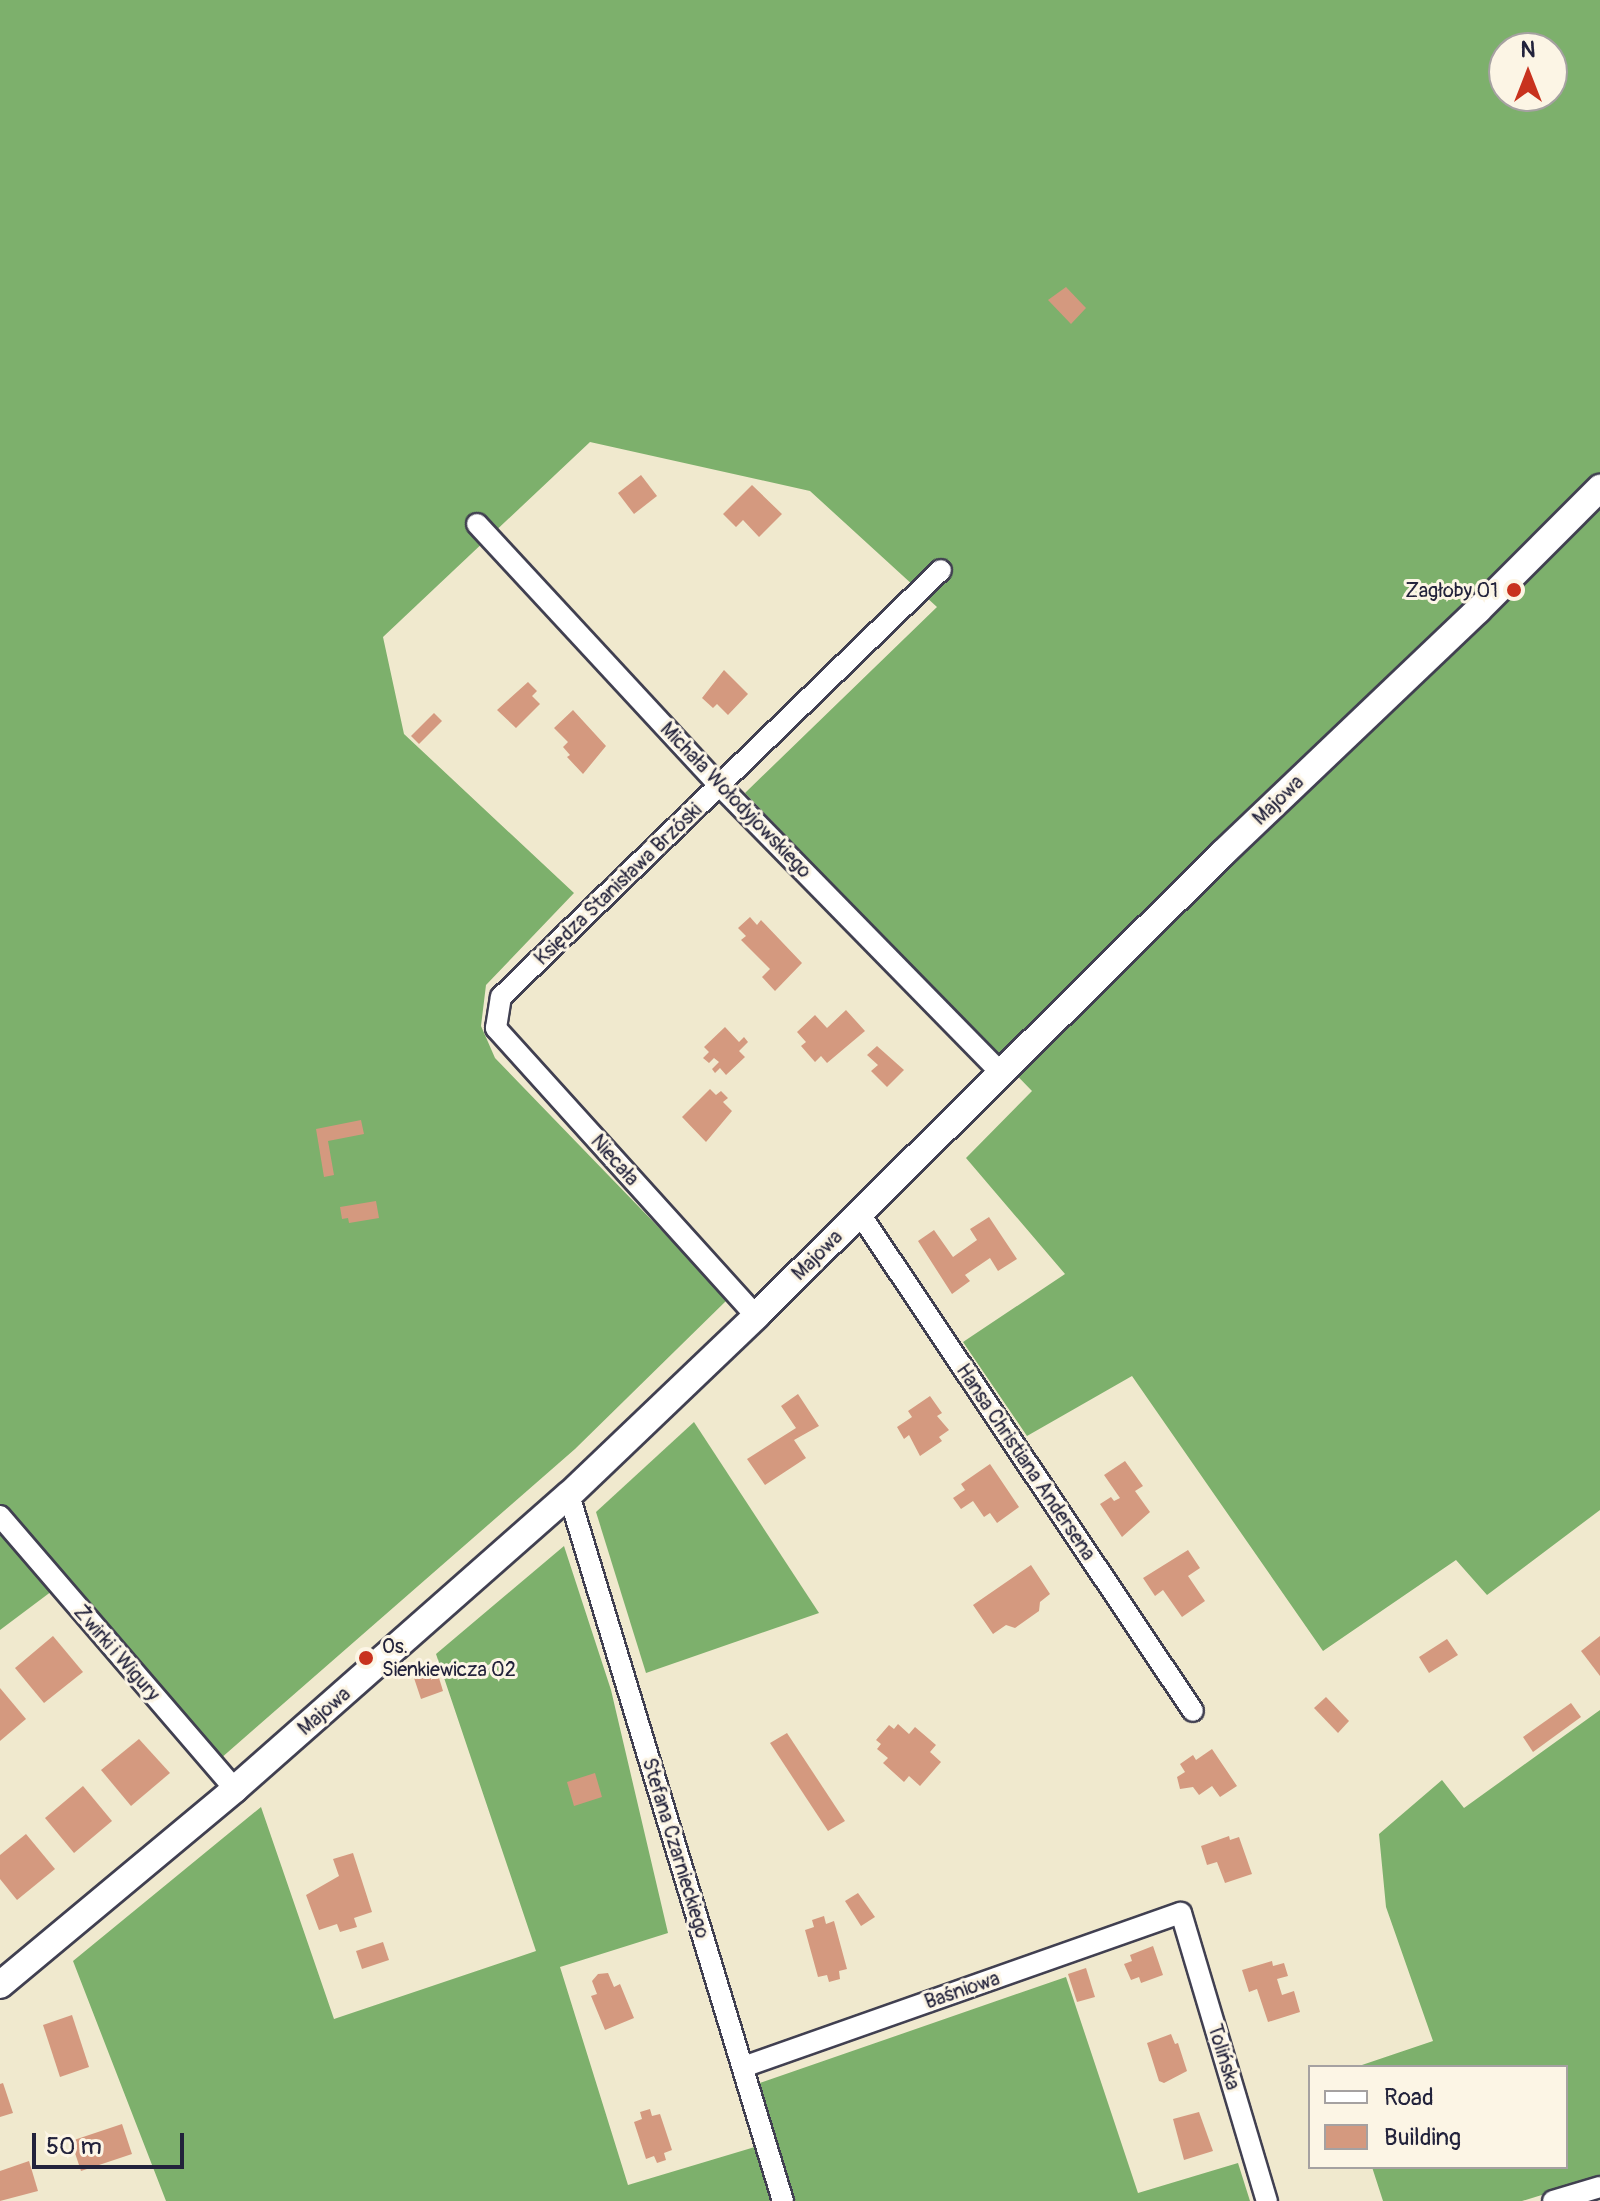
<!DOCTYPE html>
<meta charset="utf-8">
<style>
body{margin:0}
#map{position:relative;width:1600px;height:2201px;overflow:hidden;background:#f0e9ce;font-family:Pangolin,sans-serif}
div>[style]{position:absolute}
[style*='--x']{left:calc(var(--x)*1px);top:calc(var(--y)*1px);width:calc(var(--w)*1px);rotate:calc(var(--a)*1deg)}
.forest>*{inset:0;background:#7db06c}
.building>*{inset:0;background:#d4997f}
.roads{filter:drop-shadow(2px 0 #414051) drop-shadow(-2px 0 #414051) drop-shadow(0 2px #414051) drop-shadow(0 -2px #414051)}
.minor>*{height:20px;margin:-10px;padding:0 10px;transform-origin:10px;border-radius:10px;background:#fff}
.tertiary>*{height:26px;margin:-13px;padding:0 13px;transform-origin:13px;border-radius:13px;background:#fff}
.dots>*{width:22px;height:22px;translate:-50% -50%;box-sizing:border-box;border:4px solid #fcf5e5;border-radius:50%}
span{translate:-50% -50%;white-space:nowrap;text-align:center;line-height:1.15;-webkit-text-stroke:6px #fcf5e5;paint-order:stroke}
.poi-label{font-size:20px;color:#22223b}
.right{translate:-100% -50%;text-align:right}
.left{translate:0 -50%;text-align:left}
.street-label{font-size:20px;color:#22223b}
.legend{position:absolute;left:1308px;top:2065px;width:260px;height:104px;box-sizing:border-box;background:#fcf5e5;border:2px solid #a5a1a1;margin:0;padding:10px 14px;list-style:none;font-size:24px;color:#22223b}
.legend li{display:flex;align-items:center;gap:16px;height:40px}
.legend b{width:40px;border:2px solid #a5a1a1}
.north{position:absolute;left:1488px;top:32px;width:80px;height:80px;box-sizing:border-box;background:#fcf5e5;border:2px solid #a5a1a1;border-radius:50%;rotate:0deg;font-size:22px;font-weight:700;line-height:32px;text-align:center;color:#22223b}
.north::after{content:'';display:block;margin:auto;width:28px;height:36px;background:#c8321e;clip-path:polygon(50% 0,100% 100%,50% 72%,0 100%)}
.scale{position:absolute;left:32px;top:2133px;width:152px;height:36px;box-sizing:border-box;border:4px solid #22223b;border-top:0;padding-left:10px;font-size:24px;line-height:28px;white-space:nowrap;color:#22223b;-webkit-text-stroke:6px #fcf5e5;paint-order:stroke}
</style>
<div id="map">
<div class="forest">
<div style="clip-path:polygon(evenodd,0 0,1600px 0,1600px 1510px,1487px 1595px,1456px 1560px,1323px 1651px,1132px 1376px,1027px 1436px,963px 1342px,1065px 1274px,966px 1158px,1032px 1091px,745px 793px,937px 607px,810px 491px,590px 442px,383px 637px,404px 734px,574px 893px,486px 985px,481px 1026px,495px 1058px,728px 1299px,575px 1449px,220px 1759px,64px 1582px,0 1630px,0 0,1504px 48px,1552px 48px,1552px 96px,1504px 96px,1504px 48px)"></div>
<div style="clip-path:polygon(694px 1422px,819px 1613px,646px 1673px,596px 1512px)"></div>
<div style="clip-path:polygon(564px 1546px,611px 1690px,668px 1933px,560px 1967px,628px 2185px,775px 2141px,757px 2084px,1066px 1977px,1138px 2193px,1238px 2163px,1250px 2201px,166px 2201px,73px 1961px,261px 1807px,334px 2019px,536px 1951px,436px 1654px)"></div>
<div style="clip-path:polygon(1600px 1710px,1600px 2177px,1522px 2201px,1383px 2201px,1372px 2167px,1566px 2167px,1566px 2067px,1356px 2067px,1433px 2041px,1386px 1907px,1379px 1834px,1442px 1780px,1464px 1808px)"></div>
</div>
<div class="building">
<div style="clip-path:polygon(1066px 287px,1086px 308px,1071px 324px,1048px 300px)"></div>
<div style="clip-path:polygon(641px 475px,657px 496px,634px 514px,618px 493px)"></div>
<div style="clip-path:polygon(752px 485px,782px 514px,759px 537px,743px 520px,736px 527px,723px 514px)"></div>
<div style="clip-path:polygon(724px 670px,748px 694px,728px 715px,717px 704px,713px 708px,702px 698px)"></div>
<div style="clip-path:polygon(528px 682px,537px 691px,532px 696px,540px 704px,516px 728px,497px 710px)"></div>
<div style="clip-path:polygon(573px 710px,606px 746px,583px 774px,567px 757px,570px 755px,563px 747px,568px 742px,554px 728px)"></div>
<div style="clip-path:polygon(434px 713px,442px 721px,419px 744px,411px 736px)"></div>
<div style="clip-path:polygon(750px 917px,757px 925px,761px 920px,802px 963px,775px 991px,762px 977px,770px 969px,741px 940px,746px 936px,738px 928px)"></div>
<div style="clip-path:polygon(846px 1010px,865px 1031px,827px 1063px,821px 1056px,815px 1062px,801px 1046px,806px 1042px,797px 1032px,815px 1015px,827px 1028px)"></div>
<div style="clip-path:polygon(725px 1027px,739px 1042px,744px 1037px,748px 1042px,739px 1051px,745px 1057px,726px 1075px,720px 1068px,715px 1073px,712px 1069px,719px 1062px,714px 1058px,709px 1063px,703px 1058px,709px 1052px,704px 1047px)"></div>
<div style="clip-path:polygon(877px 1046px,904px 1070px,887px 1087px,871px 1071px,878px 1065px,867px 1055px)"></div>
<div style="clip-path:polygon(710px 1089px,716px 1095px,721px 1091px,728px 1098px,723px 1102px,732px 1111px,706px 1142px,682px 1117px)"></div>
<div style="clip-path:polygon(361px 1120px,364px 1134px,328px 1141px,334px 1175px,324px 1177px,316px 1129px)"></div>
<div style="clip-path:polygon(376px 1201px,379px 1218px,349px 1223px,348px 1218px,342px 1219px,340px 1207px)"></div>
<div style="clip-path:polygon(989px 1217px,1017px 1259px,998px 1271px,990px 1258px,965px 1275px,970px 1281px,952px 1294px,918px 1241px,934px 1230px,953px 1257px,977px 1240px,970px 1229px)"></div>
<div style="clip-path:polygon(798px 1394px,819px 1426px,794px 1440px,806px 1458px,765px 1485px,747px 1459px,796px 1428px,781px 1406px)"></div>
<div style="clip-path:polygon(930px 1396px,942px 1413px,937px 1416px,949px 1430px,939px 1437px,942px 1441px,920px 1456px,909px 1435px,904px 1439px,897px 1427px,912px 1417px,908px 1411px)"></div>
<div style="clip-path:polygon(1125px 1461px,1143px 1486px,1135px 1491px,1150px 1512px,1122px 1537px,1100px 1504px,1111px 1497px,1114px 1501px,1120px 1498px,1104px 1475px)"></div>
<div style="clip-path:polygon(990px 1464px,1019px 1507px,997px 1523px,990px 1513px,984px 1517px,973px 1501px,961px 1509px,953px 1498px,965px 1490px,961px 1484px)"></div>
<div style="clip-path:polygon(1188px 1550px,1200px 1568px,1188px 1576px,1205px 1601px,1182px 1617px,1163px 1590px,1155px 1596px,1143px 1578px)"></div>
<div style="clip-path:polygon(1031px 1565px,1050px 1594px,1040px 1602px,1039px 1611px,1015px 1628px,1006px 1625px,993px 1634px,973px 1605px)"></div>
<div style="clip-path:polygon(53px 1636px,83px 1672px,44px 1703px,15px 1668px)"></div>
<div style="clip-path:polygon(1600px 1636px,1600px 1676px,1581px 1651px)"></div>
<div style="clip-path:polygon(1447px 1639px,1458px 1655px,1429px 1673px,1419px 1657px)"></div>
<div style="clip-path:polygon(436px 1668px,443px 1691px,421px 1699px,413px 1675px)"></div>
<div style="clip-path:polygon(0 1688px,26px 1719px,0 1741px)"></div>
<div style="clip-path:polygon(1326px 1697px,1349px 1721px,1338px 1733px,1314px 1708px)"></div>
<div style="clip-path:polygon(1571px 1703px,1581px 1717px,1533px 1752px,1523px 1737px)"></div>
<div style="clip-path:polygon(898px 1724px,909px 1734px,915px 1727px,936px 1745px,930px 1752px,941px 1762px,920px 1786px,909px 1776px,904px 1782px,883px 1763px,888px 1758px,877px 1749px,881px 1744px,876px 1740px,889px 1725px,894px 1729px)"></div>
<div style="clip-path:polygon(787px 1733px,845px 1821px,828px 1831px,770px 1743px)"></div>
<div style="clip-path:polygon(139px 1739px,170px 1773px,131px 1806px,101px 1770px)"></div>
<div style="clip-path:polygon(1212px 1749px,1237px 1786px,1220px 1797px,1212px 1786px,1199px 1795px,1193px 1787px,1180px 1789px,1177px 1777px,1185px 1772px,1180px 1764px,1193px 1755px,1196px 1760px)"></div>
<div style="clip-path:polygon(595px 1773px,602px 1797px,574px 1806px,567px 1782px)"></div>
<div style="clip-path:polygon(83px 1786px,112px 1821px,74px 1853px,45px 1818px)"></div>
<div style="clip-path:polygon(26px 1834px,55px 1869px,17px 1900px,0 1879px,0 1855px)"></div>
<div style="clip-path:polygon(1229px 1836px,1230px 1840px,1239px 1837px,1252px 1874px,1225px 1883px,1217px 1862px,1207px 1865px,1201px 1846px)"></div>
<div style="clip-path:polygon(353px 1853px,372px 1912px,354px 1918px,357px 1927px,340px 1932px,337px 1924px,319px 1930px,306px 1895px,339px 1876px,333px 1859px)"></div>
<div style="clip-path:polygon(858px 1893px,875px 1917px,861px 1926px,845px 1901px)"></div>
<div style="clip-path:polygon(824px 1916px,826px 1924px,834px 1921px,847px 1969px,839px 1971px,840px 1979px,829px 1982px,827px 1975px,818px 1977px,805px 1930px,814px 1927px,812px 1920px)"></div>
<div style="clip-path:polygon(383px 1942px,389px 1960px,362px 1969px,356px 1951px)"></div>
<div style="clip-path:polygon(1153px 1946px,1163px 1975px,1141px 1983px,1139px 1977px,1131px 1980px,1124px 1964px,1132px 1961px,1130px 1955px)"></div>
<div style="clip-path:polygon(1272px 1961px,1273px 1966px,1284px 1963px,1288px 1976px,1277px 1979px,1282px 1995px,1294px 1991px,1300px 2012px,1268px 2022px,1257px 1989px,1249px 1992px,1242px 1970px)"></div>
<div style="clip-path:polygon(1086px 1968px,1095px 1997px,1077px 2002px,1068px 1974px)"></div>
<div style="clip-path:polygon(598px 1974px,608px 1973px,614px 1987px,620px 1984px,634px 2018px,605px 2030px,591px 1996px,597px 1994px,592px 1981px)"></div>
<div style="clip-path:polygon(72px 2015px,89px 2067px,60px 2077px,43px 2025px)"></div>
<div style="clip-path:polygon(1171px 2034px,1175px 2044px,1178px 2043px,1187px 2071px,1164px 2083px,1159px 2081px,1147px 2043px)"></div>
<div style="clip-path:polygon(3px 2083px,13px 2113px,0 2117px,0 2084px)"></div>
<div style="clip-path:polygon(650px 2109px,652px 2116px,660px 2114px,672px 2150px,664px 2153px,666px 2160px,657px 2163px,654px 2156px,646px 2159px,634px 2122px,642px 2119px,640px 2112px)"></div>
<div style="clip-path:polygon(1199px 2112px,1213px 2151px,1184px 2160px,1173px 2119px)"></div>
<div style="clip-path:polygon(122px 2124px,132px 2154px,81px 2171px,71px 2141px)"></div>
<div style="clip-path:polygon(29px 2161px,38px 2191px,0 2201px,0 2171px)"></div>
</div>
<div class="roads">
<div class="minor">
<div style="--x:477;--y:524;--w:356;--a:47.2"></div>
<div style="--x:719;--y:785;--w:402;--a:45.6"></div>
<div style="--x:860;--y:1214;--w:598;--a:56.18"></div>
<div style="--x:756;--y:1316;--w:388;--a:-132.1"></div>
<div style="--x:496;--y:1028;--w:31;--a:-81"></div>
<div style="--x:501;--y:997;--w:613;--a:-44.14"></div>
<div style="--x:569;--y:1495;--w:738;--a:73.14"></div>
<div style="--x:0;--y:1516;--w:360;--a:49.3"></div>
<div style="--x:743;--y:2067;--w:464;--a:-19.4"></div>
<div style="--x:1181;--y:1913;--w:301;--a:73.4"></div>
<div style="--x:1553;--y:2201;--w:49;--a:-16.6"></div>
</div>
<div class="tertiary">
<div style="--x:0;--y:1985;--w:306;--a:-39.8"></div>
<div style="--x:235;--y:1789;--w:445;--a:-41.4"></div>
<div style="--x:569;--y:1495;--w:259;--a:-43.7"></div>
<div style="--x:756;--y:1316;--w:658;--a:-44.75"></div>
<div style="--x:1223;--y:853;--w:352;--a:-43.6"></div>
<div style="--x:1478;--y:610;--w:173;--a:-45"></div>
</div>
</div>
<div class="dots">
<div style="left:1514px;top:590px;background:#c8321e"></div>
<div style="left:366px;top:1658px;background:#c8321e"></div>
</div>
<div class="poi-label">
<span class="right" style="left:1498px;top:590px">Zagłoby 01</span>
<span class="left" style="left:382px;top:1658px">Os.<br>Sienkiewicza 02</span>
</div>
<div class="street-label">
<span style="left:736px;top:800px;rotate:46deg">Michała Wołodyjowskiego</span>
<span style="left:1278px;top:800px;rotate:-44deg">Majowa</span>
<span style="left:618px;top:884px;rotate:-44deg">Księdza Stanisława Brzóski</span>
<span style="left:615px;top:1160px;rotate:48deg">Niecała</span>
<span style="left:817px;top:1255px;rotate:-45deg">Majowa</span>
<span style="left:1026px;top:1462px;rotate:56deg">Hansa Christiana Andersena</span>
<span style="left:117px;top:1653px;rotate:49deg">Żwirki i Wigury</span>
<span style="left:324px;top:1711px;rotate:-41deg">Majowa</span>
<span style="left:676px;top:1848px;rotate:73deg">Stefana Czarnieckiego</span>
<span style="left:962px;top:1990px;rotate:-19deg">Baśniowa</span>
<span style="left:1224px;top:2057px;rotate:73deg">Tolińska</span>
</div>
<ul class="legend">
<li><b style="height:10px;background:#fff"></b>Road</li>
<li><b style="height:22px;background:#d4997f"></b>Building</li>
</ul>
<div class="north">N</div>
<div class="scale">50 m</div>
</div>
